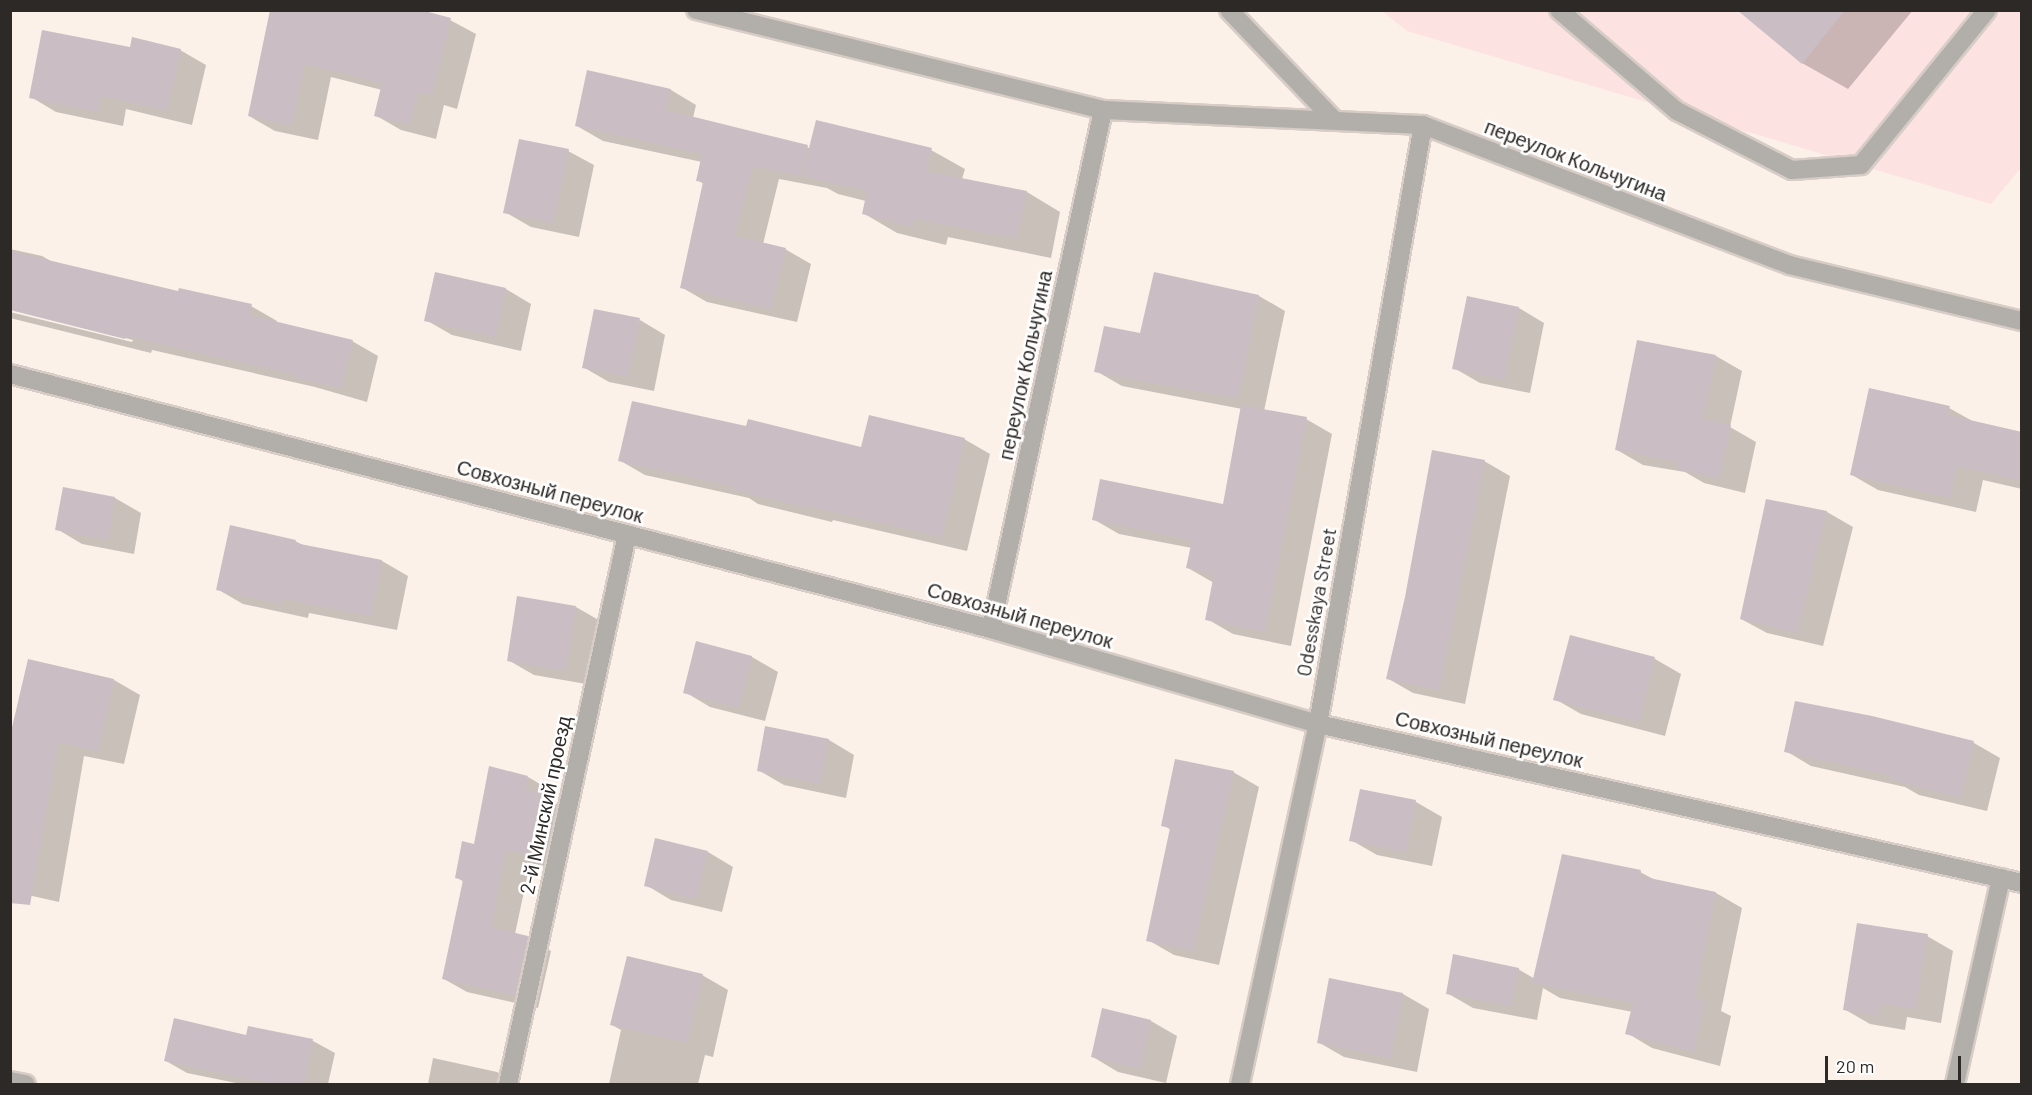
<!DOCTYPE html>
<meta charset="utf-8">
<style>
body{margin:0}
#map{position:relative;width:2032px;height:1095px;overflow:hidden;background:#fcf1e9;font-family:Barlow,sans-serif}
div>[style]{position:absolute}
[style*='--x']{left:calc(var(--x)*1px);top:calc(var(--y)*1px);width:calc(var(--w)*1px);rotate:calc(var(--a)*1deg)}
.industrial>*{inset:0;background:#fde2e2}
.shadow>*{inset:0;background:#0003}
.building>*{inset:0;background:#cabec4}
.roads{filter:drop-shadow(2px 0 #d7cdc6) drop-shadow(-2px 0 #d7cdc6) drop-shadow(0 2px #d7cdc6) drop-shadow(0 -2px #d7cdc6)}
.lane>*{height:18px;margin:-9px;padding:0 9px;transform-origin:9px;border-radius:9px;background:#b2afaa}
.street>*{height:18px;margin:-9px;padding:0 9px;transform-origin:9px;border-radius:9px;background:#b2afaa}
span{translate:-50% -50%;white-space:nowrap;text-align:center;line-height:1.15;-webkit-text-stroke:5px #fff;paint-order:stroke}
.street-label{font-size:20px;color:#2d2926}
.frame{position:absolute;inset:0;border:12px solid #2d2926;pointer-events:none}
.scale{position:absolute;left:1825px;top:1056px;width:136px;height:27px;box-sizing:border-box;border:3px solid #2d2926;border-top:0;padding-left:8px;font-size:18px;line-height:21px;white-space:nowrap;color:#2d2926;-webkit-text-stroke:4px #fff;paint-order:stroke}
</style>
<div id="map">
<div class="industrial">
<div style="clip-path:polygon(1382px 11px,2021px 11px,2021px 168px,1991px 204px,1407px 31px)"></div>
</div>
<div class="shadow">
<div style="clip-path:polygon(272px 10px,450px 20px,476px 34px,457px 109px,444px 105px,436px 139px,401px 130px,375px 115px,382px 90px,331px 77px,318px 140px,275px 131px,249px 116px)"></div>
<div style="clip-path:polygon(1739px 10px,1913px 10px,1848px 89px,1802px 63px)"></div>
<div style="clip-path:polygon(131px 49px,180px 50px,206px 65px,192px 125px,126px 109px,123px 126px,56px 112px,31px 97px)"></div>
<div style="clip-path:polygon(671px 90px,696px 105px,693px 118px,809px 148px,931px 150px,965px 169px,962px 179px,1027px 192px,1060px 212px,1051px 258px,948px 237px,946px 245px,897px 233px,863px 213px,866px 201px,838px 194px,827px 188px,779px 179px,763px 244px,785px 249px,811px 264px,797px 322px,707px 302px,681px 287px,704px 184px,697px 180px,702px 162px,603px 141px,577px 126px)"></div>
<div style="clip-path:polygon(568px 151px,594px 165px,579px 237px,531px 227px,505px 212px)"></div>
<div style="clip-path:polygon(10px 249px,42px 256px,56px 264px,180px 293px,251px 306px,277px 321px,276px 323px,352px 341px,378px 356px,367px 402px,315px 387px,152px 350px,151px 353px,10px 318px,10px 312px,132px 342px,133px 340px,10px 309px)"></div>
<div style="clip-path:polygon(506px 289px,531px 304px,521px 351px,452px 335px,426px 320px)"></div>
<div style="clip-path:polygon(1259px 296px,1285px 311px,1264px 411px,1306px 419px,1332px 434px,1291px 646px,1233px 634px,1207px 619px,1214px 583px,1188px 568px,1192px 548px,1119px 534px,1093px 519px,1224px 506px,1242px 409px,1122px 386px,1096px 371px,1142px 334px)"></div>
<div style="clip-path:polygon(1519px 308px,1544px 323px,1530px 393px,1480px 383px,1454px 368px)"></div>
<div style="clip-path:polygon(640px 320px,665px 335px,654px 391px,609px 382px,583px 367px)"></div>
<div style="clip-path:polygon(1639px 341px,1716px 356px,1742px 371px,1730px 427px,1756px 442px,1745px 493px,1704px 483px,1685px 472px,1643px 465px,1617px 450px)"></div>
<div style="clip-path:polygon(1949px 408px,1976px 423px,2022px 434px,2022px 489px,1983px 480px,1976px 512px,1878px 490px,1852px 475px)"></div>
<div style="clip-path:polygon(747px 428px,862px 449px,964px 439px,990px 454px,967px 551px,833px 520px,832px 522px,758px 504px,749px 498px,645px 475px,619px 460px)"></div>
<div style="clip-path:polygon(1484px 461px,1510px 476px,1465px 704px,1413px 693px,1387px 678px,1406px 597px)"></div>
<div style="clip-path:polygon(64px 489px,115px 498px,141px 513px,134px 554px,82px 544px,57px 529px)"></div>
<div style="clip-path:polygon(1767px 500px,1827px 512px,1853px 527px,1823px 646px,1767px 633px,1741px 619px)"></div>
<div style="clip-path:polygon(295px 541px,305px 546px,382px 561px,408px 576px,397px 630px,309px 613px,308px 618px,243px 604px,217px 589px)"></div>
<div style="clip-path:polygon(576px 607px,602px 622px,592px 685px,534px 675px,508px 660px)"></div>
<div style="clip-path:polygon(1571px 637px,1655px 659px,1681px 674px,1665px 736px,1581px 714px,1555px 699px)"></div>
<div style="clip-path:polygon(697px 643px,752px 657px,778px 672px,765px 721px,710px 707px,685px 692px)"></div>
<div style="clip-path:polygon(114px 680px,140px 695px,124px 764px,84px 756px,59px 902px,10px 891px,10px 747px)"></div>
<div style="clip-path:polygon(1796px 703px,1974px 743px,2000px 758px,1987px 811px,1919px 795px,1905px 787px,1811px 766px,1786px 751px)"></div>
<div style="clip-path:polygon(829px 740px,854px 755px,846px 798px,784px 785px,758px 770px)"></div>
<div style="clip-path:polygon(1233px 772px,1259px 787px,1219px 965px,1174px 955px,1148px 940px,1171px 830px,1163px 825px)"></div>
<div style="clip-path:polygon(528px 777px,552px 791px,550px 800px,564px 808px,553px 868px,530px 863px,515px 934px,527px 937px,551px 951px,538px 1008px,467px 992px,444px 979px,464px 882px,456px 877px,475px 846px)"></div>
<div style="clip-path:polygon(1361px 791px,1416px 802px,1442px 817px,1432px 866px,1377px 855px,1351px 840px)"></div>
<div style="clip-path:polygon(708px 852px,733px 867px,722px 912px,671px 900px,646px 885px)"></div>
<div style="clip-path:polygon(1640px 872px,1657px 881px,1716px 893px,1742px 908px,1721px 1011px,1731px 1016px,1720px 1066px,1652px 1048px,1627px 1033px,1633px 1012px,1560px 998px,1543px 988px,1537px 1020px,1473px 1008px,1447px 993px,1518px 969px,1535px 979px)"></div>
<div style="clip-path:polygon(1927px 936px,1953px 951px,1941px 1023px,1907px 1017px,1905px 1030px,1870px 1024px,1844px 1009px)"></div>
<div style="clip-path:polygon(702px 975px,728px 990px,713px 1057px,705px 1055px,698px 1084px,609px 1084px,621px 1030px,612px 1025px)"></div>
<div style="clip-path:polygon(1330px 980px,1403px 994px,1429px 1009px,1417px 1072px,1344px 1057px,1318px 1042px)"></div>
<div style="clip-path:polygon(1103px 1010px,1151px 1021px,1177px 1036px,1166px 1083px,1118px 1072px,1093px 1057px)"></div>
<div style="clip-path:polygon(249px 1028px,313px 1041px,335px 1053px,328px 1084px,241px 1084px,187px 1073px,166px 1061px,247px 1037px)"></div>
<div style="clip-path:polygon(433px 1058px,497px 1072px,519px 1084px,428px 1084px)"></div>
</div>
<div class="building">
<div style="clip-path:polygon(270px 10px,421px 10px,451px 18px,432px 95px,418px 92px,410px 125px,374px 116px,382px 83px,305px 64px,292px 126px,248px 116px)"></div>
<div style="clip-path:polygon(1737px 10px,1845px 10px,1802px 64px)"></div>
<div style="clip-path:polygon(42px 30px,130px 47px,132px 37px,181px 49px,167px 111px,101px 96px,97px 112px,29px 98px)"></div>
<div style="clip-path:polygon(587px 70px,671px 89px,666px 110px,808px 145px,800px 176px,753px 166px,735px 236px,786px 248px,771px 309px,680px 288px,703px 182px,696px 181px,702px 154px,575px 126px)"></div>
<div style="clip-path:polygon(816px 120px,932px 148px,926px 171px,1027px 191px,1017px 239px,915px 219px,913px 227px,862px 214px,867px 191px,802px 176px)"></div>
<div style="clip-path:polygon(519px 139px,569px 149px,553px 223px,503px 213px)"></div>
<div style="clip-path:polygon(10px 251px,178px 291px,179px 288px,252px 304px,249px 315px,353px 340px,341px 388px,295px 378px,296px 375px,126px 336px,125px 339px,10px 310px)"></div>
<div style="clip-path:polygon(435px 272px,506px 288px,495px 337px,424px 321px)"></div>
<div style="clip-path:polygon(1154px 272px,1259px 295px,1238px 399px,1094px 372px,1104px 326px,1140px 333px)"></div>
<div style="clip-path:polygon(1467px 296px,1519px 307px,1504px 380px,1452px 369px)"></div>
<div style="clip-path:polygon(594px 309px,640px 318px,628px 377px,582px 368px)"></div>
<div style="clip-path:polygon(1637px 340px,1716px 355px,1703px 419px,1731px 425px,1719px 479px,1676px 469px,1678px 462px,1615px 450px)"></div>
<div style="clip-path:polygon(1869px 388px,1950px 406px,1948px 415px,2022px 432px,2022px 481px,1957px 466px,1950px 498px,1850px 475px)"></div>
<div style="clip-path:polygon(632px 401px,746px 426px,748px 419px,861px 447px,869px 415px,965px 438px,942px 537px,807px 506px,807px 508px,730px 489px,731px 486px,618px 461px)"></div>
<div style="clip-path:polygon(1241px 405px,1307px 417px,1265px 632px,1205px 620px,1214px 574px,1186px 568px,1192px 540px,1092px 520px,1100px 479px,1223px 504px)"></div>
<div style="clip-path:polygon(1432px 450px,1485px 460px,1439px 690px,1386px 679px,1405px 597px)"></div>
<div style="clip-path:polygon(63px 487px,115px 497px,108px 540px,55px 530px)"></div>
<div style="clip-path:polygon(1766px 499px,1827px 511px,1797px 633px,1740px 619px)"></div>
<div style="clip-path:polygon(230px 525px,296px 540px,295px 543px,382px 560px,371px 616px,283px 599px,282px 604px,216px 590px)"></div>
<div style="clip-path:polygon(517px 596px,576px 606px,566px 671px,507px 661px)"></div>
<div style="clip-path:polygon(1570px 635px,1655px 657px,1639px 722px,1553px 700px)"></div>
<div style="clip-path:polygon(696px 641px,752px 656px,739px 708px,683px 693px)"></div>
<div style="clip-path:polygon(28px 659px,114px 679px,98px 751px,58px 742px,30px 905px,10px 903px,10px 736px)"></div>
<div style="clip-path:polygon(1795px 701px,1872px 716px,1974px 741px,1961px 798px,1891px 780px,1893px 776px,1784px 752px)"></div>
<div style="clip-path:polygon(765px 726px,829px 739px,820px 784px,757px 771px)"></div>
<div style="clip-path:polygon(1175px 759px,1234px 771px,1193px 951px,1146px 941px,1170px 828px,1161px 826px)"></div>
<div style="clip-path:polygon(489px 766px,528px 776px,525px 790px,541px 793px,529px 855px,506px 850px,491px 927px,528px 936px,515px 995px,442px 979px,463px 880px,455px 878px,462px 841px,474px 844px)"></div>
<div style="clip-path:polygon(1360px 789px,1416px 800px,1406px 852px,1349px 841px)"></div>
<div style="clip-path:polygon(655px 838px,708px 851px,696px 899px,644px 886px)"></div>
<div style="clip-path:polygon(1562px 854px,1641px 870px,1640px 876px,1716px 892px,1695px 998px,1705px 1000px,1694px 1052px,1625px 1034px,1633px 1003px,1532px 983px)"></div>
<div style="clip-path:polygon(1857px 923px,1928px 934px,1915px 1009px,1881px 1004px,1879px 1016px,1843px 1010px)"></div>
<div style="clip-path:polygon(1453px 954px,1519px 968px,1511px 1006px,1446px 994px)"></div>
<div style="clip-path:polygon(627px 956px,703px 974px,687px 1043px,610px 1025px)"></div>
<div style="clip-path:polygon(1329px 978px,1403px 993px,1391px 1058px,1317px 1043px)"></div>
<div style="clip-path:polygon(1102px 1008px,1151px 1020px,1140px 1069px,1091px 1057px)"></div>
<div style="clip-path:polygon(174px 1018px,246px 1035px,248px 1026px,313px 1039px,304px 1084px,271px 1084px,164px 1061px)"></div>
</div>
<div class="roads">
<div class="lane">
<div style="--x:1559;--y:10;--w:155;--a:40.6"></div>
<div style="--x:1677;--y:111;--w:129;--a:27.2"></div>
<div style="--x:1792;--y:170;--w:69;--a:-4.1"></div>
<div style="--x:1861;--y:165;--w:200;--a:-50.9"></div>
</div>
<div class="street">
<div style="--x:696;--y:10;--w:419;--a:13.8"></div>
<div style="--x:1103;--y:110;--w:320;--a:2.7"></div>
<div style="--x:1423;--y:125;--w:393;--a:20.9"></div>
<div style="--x:1790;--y:265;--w:239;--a:13.6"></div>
<div style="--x:1229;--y:10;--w:152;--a:46.3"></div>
<div style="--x:10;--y:374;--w:1014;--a:14.57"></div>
<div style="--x:991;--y:629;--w:341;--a:16.2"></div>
<div style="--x:1318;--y:724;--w:722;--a:12.73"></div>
<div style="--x:991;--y:629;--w:531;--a:-77.82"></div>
<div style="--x:10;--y:1081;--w:16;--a:11"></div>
<div style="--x:508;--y:1084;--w:562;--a:-77.77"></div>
<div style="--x:1240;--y:1084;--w:368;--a:-77.8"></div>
<div style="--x:1318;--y:724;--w:608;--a:-80.06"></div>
<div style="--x:1955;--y:1084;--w:211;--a:-77.4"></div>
</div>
</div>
<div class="street-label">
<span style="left:1576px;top:160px;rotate:21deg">переулок Кольчугина</span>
<span style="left:1025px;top:365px;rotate:-78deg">переулок Кольчугина</span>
<span style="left:550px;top:491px;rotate:15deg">Совхозный переулок</span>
<span style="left:1316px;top:602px;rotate:-80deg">Odesskaya Street</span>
<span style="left:1020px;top:615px;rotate:16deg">Совхозный переулок</span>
<span style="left:1489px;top:739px;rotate:13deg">Совхозный переулок</span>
<span style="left:545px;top:805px;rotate:-78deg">2-й Минский проезд</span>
</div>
<div class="frame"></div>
<div class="scale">20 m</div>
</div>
